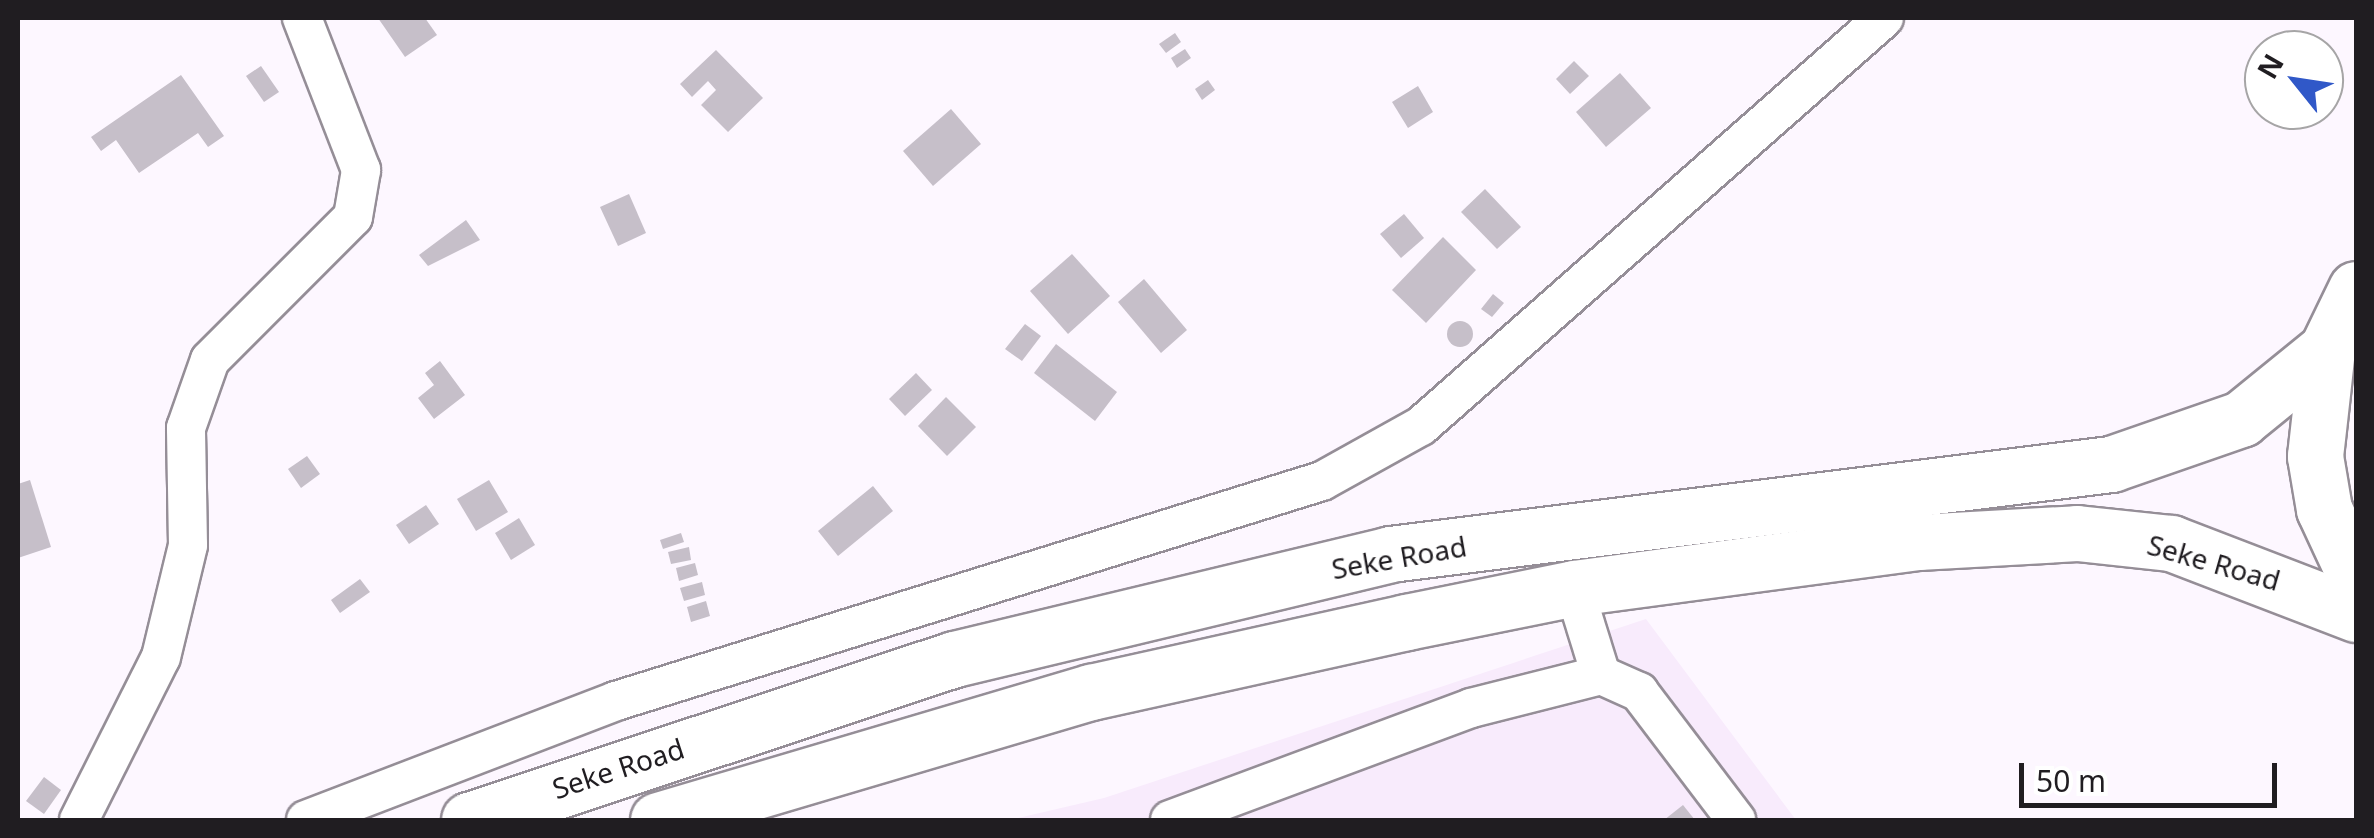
<!DOCTYPE html>
<style>
body{margin:0}
#map{position:relative;width:2374px;height:838px;overflow:hidden;background:#fdf7ff;font-family:"Noto Sans",sans-serif}
div>[style]{position:absolute}
[style*='--x']{left:calc(var(--x)*1px);top:calc(var(--y)*1px);width:calc(var(--w)*1px);rotate:calc(var(--a)*1deg)}
.built>*{inset:0;background:#f8ebfc}
.building>*{inset:0;background:#c6bfc9}
.round{border-radius:50%}
.roads{filter:drop-shadow(2px 0 #958e97) drop-shadow(-2px 0 #958e97) drop-shadow(0 2px #958e97) drop-shadow(0 -2px #958e97)}
.street>*{height:38px;margin:-19px;padding:0 19px;transform-origin:19px;border-radius:19px;background:#fff}
.primary>*{height:55px;margin:-27.5px;padding:0 27.5px;transform-origin:27.5px;border-radius:27.5px;background:#fff}
span{translate:-50% -50%;white-space:nowrap;text-align:center;line-height:1.15;-webkit-text-stroke:10px #fff;paint-order:stroke}
.street-label{font-size:28px;color:#201d21}
.frame{position:absolute;inset:0;border:20px solid #201d21;pointer-events:none}
.north{position:absolute;left:2244px;top:30px;width:100px;height:100px;box-sizing:border-box;background:#fff;border:2px solid #a6a5a6;border-radius:50%;rotate:300deg;font-size:28px;font-weight:700;line-height:40px;text-align:center;color:#201d21}
.north::after{content:'';display:block;margin:auto;width:35px;height:45px;background:#3058c8;clip-path:polygon(50% 0,100% 100%,50% 72%,0 100%)}
.scale{position:absolute;left:2019px;top:763px;width:258px;height:45px;box-sizing:border-box;border:5px solid #201d21;border-top:0;padding-left:12px;font-size:30px;line-height:35px;white-space:nowrap;color:#201d21;-webkit-text-stroke:8px #fff;paint-order:stroke}
</style>
<div id="map">
<div class="built">
<div style="clip-path:polygon(1646px 619px,1796px 820px,1010px 820px,1104px 798px)"></div>
</div>
<div class="building">
<div style="clip-path:polygon(378px 18px,425px 18px,437px 35px,405px 57px)"></div>
<div style="clip-path:polygon(1175px 33px,1181px 42px,1166px 53px,1159px 44px)"></div>
<div style="clip-path:polygon(1185px 49px,1191px 58px,1177px 68px,1171px 58px)"></div>
<div style="clip-path:polygon(716px 50px,763px 98px,728px 132px,701px 105px,716px 90px,708px 81px,692px 97px,680px 84px)"></div>
<div style="clip-path:polygon(1574px 61px,1589px 76px,1570px 94px,1556px 79px)"></div>
<div style="clip-path:polygon(261px 66px,279px 92px,264px 102px,246px 76px)"></div>
<div style="clip-path:polygon(1620px 73px,1651px 108px,1606px 147px,1576px 112px)"></div>
<div style="clip-path:polygon(181px 75px,224px 136px,208px 147px,198px 133px,139px 173px,116px 140px,101px 151px,91px 137px)"></div>
<div style="clip-path:polygon(1208px 80px,1215px 90px,1202px 100px,1195px 89px)"></div>
<div style="clip-path:polygon(1418px 86px,1433px 112px,1408px 128px,1392px 102px)"></div>
<div style="clip-path:polygon(951px 109px,981px 144px,933px 186px,903px 151px)"></div>
<div style="clip-path:polygon(1485px 189px,1521px 227px,1497px 249px,1461px 212px)"></div>
<div style="clip-path:polygon(629px 194px,646px 233px,618px 246px,600px 207px)"></div>
<div style="clip-path:polygon(1404px 214px,1424px 238px,1401px 258px,1380px 234px)"></div>
<div style="clip-path:polygon(466px 220px,480px 240px,428px 266px,419px 255px)"></div>
<div style="clip-path:polygon(1443px 237px,1476px 270px,1426px 323px,1392px 290px)"></div>
<div style="clip-path:polygon(1072px 254px,1110px 296px,1068px 334px,1030px 291px)"></div>
<div style="clip-path:polygon(1144px 279px,1187px 330px,1161px 353px,1118px 302px)"></div>
<div style="clip-path:polygon(1493px 294px,1504px 303px,1492px 317px,1481px 309px)"></div>
<div class="round" style="left:1447px;top:321px;width:26px;height:26px"></div>
<div style="clip-path:polygon(1025px 324px,1041px 336px,1022px 361px,1005px 349px)"></div>
<div style="clip-path:polygon(1056px 344px,1117px 392px,1095px 421px,1034px 373px)"></div>
<div style="clip-path:polygon(440px 361px,465px 395px,434px 419px,418px 398px,434px 385px,425px 373px)"></div>
<div style="clip-path:polygon(916px 373px,932px 390px,905px 416px,889px 399px)"></div>
<div style="clip-path:polygon(946px 397px,976px 427px,947px 456px,918px 426px)"></div>
<div style="clip-path:polygon(307px 456px,320px 474px,301px 488px,288px 469px)"></div>
<div style="clip-path:polygon(30px 480px,51px 547px,18px 558px,18px 484px)"></div>
<div style="clip-path:polygon(489px 480px,508px 512px,476px 531px,457px 499px)"></div>
<div style="clip-path:polygon(873px 486px,893px 511px,838px 556px,818px 531px)"></div>
<div style="clip-path:polygon(426px 505px,439px 524px,409px 544px,396px 525px)"></div>
<div style="clip-path:polygon(519px 518px,535px 545px,511px 560px,495px 533px)"></div>
<div style="clip-path:polygon(681px 533px,684px 542px,663px 549px,660px 540px)"></div>
<div style="clip-path:polygon(689px 547px,691px 560px,671px 564px,668px 552px)"></div>
<div style="clip-path:polygon(695px 563px,698px 575px,679px 581px,676px 568px)"></div>
<div style="clip-path:polygon(360px 579px,370px 592px,340px 613px,331px 600px)"></div>
<div style="clip-path:polygon(702px 582px,705px 595px,684px 601px,680px 588px)"></div>
<div style="clip-path:polygon(706px 601px,710px 616px,691px 622px,687px 607px)"></div>
<div style="clip-path:polygon(44px 777px,61px 790px,44px 814px,26px 801px)"></div>
<div style="clip-path:polygon(1683px 805px,1695px 820px,1664px 820px)"></div>
</div>
<div class="roads">
<div class="street">
<div style="--x:1574;--y:588;--w:91;--a:72.8"></div>
<div style="--x:79;--y:820;--w:182;--a:-63.3"></div>
<div style="--x:161;--y:657;--w:115;--a:-76.4"></div>
<div style="--x:188;--y:545;--w:117;--a:-91"></div>
<div style="--x:186;--y:428;--w:72;--a:-70.6"></div>
<div style="--x:210;--y:360;--w:202;--a:-45"></div>
<div style="--x:353;--y:217;--w:48;--a:-80.3"></div>
<div style="--x:361;--y:170;--w:163;--a:-111.2"></div>
<div style="--x:306;--y:820;--w:332;--a:-21"></div>
<div style="--x:616;--y:701;--w:739;--a:-17.31"></div>
<div style="--x:1322;--y:481;--w:113;--a:-29.1"></div>
<div style="--x:1421;--y:426;--w:617;--a:-41.39"></div>
<div style="--x:1170;--y:820;--w:321;--a:-20.4"></div>
<div style="--x:1471;--y:708;--w:134;--a:-14.2"></div>
<div style="--x:1601;--y:675;--w:42;--a:24.1"></div>
<div style="--x:1639;--y:692;--w:161;--a:52.8"></div>
</div>
<div class="primary">
<div style="--x:2356;--y:289;--w:67;--a:115.8"></div>
<div style="--x:2327;--y:349;--w:108;--a:96.4"></div>
<div style="--x:2315;--y:456;--w:54;--a:80.4"></div>
<div style="--x:2324;--y:509;--w:76;--a:65.1"></div>
<div style="--x:469;--y:820;--w:511;--a:-18.36"></div>
<div style="--x:954;--y:659;--w:448;--a:-13.5"></div>
<div style="--x:1390;--y:554;--w:727;--a:-7.12"></div>
<div style="--x:2111;--y:464;--w:138;--a:-19.1"></div>
<div style="--x:2241;--y:419;--w:111;--a:-39.1"></div>
<div style="--x:658;--y:820;--w:452;--a:-16.5"></div>
<div style="--x:1091;--y:692;--w:323;--a:-12.5"></div>
<div style="--x:1406;--y:622;--w:171;--a:-11.4"></div>
<div style="--x:1574;--y:588;--w:347;--a:-7.6"></div>
<div style="--x:1918;--y:542;--w:159;--a:-3.2"></div>
<div style="--x:2077;--y:533;--w:95;--a:6.1"></div>
<div style="--x:2171;--y:543;--w:198;--a:21"></div>
</div>
</div>
<div class="street-label">
<span style="left:1399px;top:557px;rotate:-10deg">Seke Road</span>
<span style="left:2214px;top:562px;rotate:16deg">Seke Road</span>
<span style="left:618px;top:768px;rotate:-18deg">Seke Road</span>
</div>
<div class="frame"></div>
<div class="north">N</div>
<div class="scale">50 m</div>
</div>
